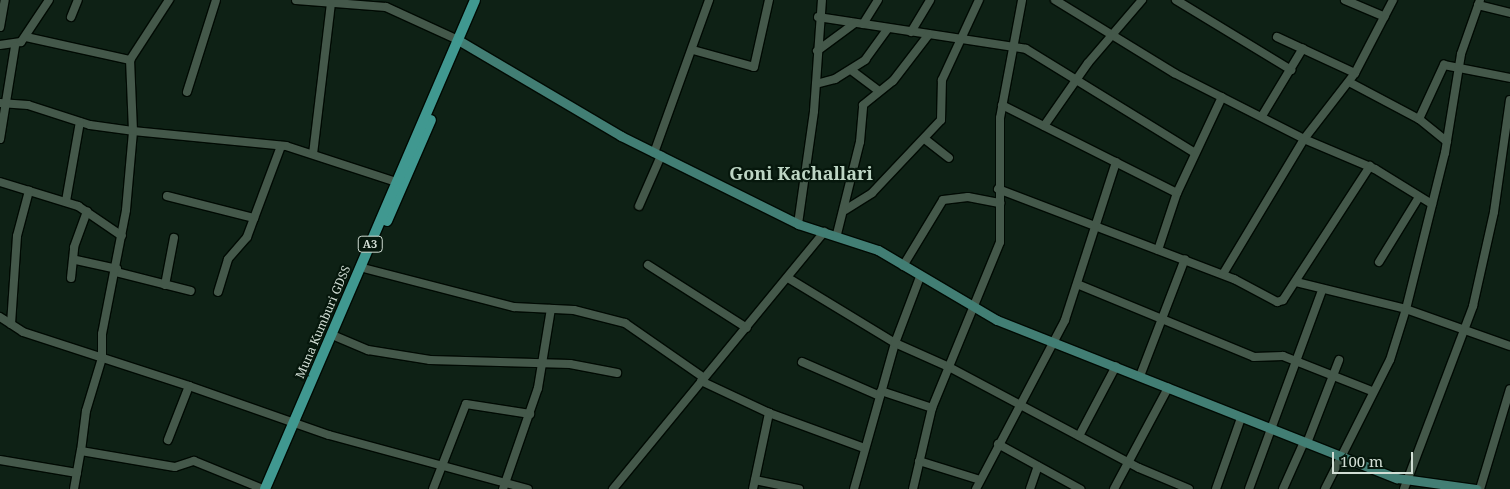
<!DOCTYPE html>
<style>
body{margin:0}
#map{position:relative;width:1510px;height:489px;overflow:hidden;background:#0e2115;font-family:"Noto Serif",serif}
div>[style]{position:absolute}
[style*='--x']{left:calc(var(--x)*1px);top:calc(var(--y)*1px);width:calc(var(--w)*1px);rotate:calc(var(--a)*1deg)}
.roads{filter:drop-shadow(1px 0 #000a03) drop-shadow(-1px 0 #000a03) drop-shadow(0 1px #000a03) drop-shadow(0 -1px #000a03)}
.minor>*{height:8px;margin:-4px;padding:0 4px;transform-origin:4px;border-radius:4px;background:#44584a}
.major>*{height:9px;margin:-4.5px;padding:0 4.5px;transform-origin:4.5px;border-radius:4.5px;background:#427e74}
.highway>*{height:10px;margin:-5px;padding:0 5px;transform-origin:5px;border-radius:5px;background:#409890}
span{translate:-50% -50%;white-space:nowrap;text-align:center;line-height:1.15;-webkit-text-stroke:4.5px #06170c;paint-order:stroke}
.shield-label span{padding:1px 4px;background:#06170c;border:1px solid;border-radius:4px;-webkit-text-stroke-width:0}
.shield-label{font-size:11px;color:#d2ded5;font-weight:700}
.street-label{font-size:12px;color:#d2ded5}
.district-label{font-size:18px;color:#bdd5c4;font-weight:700}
.scale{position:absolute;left:1332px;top:452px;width:81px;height:22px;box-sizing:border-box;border:2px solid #d2ded5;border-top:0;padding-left:6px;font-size:15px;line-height:18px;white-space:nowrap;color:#d2ded5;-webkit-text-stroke:4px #06170c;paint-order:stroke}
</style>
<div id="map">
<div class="roads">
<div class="minor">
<div style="--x:296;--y:0;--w:90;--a:4.4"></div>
<div style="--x:386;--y:7;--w:79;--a:24.6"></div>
<div style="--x:1055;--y:0;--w:140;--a:31.5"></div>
<div style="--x:1174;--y:73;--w:146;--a:26.9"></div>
<div style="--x:1304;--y:139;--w:77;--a:22.9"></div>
<div style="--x:1375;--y:169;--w:67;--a:31.6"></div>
<div style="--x:1176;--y:0;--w:135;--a:31.3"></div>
<div style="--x:1345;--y:0;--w:43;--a:23"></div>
<div style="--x:1478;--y:5;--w:33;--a:14"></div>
<div style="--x:71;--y:17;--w:18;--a:-68"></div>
<div style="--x:818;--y:17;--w:210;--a:8.7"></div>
<div style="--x:1026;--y:49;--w:198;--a:31.6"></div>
<div style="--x:863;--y:24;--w:28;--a:-58"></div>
<div style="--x:0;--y:27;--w:27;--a:-80"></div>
<div style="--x:911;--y:32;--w:37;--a:-59"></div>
<div style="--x:26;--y:37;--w:107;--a:12.5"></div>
<div style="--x:1277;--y:37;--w:86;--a:24.8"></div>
<div style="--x:0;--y:45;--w:21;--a:-8"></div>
<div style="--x:21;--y:42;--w:50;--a:-56.3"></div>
<div style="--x:693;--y:50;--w:63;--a:15.6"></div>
<div style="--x:754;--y:67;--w:69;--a:-77.4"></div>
<div style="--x:817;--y:51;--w:47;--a:-36.4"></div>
<div style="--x:851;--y:70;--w:35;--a:37"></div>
<div style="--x:1349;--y:82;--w:79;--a:27.9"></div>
<div style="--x:1419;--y:119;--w:36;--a:39"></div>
<div style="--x:816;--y:84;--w:20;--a:-15"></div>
<div style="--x:835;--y:79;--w:36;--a:-32"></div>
<div style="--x:865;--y:60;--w:39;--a:-54"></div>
<div style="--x:187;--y:92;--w:96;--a:-72.5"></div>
<div style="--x:0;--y:103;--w:28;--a:4"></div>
<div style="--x:28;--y:105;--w:65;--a:17.9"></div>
<div style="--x:90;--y:125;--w:43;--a:7.9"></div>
<div style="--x:133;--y:131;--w:154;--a:5.6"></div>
<div style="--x:286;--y:146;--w:116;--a:18.1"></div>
<div style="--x:1002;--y:105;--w:196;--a:26.7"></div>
<div style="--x:1262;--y:116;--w:79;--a:-58.9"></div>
<div style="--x:1419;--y:119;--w:60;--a:-65.2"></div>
<div style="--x:1444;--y:65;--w:67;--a:11.1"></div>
<div style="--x:1044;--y:126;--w:77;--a:-55.1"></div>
<div style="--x:1088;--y:63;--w:83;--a:-49.4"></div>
<div style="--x:0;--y:139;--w:94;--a:-80.8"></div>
<div style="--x:926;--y:140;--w:29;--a:38"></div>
<div style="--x:654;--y:153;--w:163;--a:-70.2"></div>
<div style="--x:313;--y:154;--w:153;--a:-83.2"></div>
<div style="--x:0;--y:182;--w:82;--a:17.1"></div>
<div style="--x:78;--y:206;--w:53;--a:34.3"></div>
<div style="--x:998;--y:189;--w:253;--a:20.9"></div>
<div style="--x:1234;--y:279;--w:49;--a:28.1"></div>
<div style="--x:1277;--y:302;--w:6;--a:-18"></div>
<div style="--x:1283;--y:300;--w:160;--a:-57"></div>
<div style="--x:167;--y:196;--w:90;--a:14.2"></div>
<div style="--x:66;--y:201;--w:80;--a:-80"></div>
<div style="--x:639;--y:206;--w:55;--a:-66.3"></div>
<div style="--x:845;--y:210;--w:32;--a:-32"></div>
<div style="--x:872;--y:193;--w:100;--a:-46.6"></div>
<div style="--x:941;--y:120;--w:40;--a:-88.6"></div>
<div style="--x:942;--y:80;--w:88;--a:-65.2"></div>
<div style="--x:798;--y:224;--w:114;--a:-81.9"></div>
<div style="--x:814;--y:111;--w:111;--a:-85.9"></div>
<div style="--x:837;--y:234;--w:95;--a:-76"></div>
<div style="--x:860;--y:142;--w:37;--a:-85"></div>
<div style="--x:863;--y:105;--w:38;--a:-39"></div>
<div style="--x:893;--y:81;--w:59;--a:-52.5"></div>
<div style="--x:1158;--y:250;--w:60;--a:-71.6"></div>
<div style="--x:1177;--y:193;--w:106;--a:-64.9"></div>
<div style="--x:76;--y:260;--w:42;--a:12.4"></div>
<div style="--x:1379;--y:262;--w:76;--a:-58.4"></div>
<div style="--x:648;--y:265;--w:117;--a:32.5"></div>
<div style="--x:903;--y:266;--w:77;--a:-58.8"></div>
<div style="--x:943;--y:200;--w:25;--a:-7"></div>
<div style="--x:968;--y:197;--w:33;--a:11"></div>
<div style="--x:367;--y:269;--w:152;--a:14.5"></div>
<div style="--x:514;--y:307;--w:60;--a:2.9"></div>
<div style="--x:574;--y:310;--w:53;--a:14.3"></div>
<div style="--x:625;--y:323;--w:96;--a:34.8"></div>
<div style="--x:116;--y:272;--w:77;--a:14.2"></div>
<div style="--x:1223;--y:274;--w:157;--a:-59"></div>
<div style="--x:1304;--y:139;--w:83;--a:-52.3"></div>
<div style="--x:1355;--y:73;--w:82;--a:-62.5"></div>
<div style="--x:71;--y:278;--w:31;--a:-84"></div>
<div style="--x:74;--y:247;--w:38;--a:-70"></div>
<div style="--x:788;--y:278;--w:125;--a:31.3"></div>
<div style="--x:895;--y:343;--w:59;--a:24"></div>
<div style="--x:949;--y:367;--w:215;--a:28"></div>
<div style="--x:1139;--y:468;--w:54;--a:22.8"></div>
<div style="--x:1296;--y:282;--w:113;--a:13.8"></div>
<div style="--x:1406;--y:309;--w:110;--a:19.6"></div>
<div style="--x:1077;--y:284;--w:191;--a:22.4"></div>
<div style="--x:1254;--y:357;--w:29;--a:-2"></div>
<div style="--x:1283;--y:356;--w:96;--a:21.5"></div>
<div style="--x:165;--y:285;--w:48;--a:-79.2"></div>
<div style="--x:218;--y:292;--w:34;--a:-73"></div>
<div style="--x:228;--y:259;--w:29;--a:-49"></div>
<div style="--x:247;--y:237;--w:97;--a:-69.5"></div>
<div style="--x:0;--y:317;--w:27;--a:33"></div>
<div style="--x:23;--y:332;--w:175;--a:18"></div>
<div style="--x:189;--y:386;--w:58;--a:111.3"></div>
<div style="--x:11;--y:324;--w:88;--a:-86.1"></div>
<div style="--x:17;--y:236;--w:47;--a:-75.1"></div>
<div style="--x:337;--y:337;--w:34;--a:23"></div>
<div style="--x:368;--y:350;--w:63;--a:9.2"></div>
<div style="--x:430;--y:360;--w:140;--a:1.6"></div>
<div style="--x:570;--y:364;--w:48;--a:10.8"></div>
<div style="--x:802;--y:362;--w:85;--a:23.6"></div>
<div style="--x:1140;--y:376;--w:125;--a:-69"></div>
<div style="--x:701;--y:381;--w:75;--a:25.2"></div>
<div style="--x:769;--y:413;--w:101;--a:20.2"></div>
<div style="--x:189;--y:386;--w:148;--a:19.3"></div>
<div style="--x:329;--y:435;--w:206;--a:15.2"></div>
<div style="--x:881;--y:391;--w:54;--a:18.4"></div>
<div style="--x:1079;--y:436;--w:79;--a:-62.1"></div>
<div style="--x:1307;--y:443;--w:89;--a:-68.9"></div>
<div style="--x:998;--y:444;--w:94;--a:28.8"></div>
<div style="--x:81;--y:451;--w:40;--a:-82.9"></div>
<div style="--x:86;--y:411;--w:55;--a:-73.2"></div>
<div style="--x:102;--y:358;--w:24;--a:-90"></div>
<div style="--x:102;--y:334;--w:126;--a:-79"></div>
<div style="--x:126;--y:210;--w:79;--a:-84.9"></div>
<div style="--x:133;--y:131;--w:71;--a:-92.4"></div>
<div style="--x:130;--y:60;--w:72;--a:-57"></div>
<div style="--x:0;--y:460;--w:78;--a:9.6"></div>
<div style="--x:919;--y:461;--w:64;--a:17.3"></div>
<div style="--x:755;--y:480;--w:45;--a:11.6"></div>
<div style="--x:74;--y:489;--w:39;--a:-80"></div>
<div style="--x:81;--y:451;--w:95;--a:9.7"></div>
<div style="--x:175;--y:467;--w:20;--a:-18"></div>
<div style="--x:194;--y:461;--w:74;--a:22.1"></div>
<div style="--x:433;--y:489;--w:91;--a:-68.8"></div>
<div style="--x:466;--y:404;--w:65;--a:8.9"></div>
<div style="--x:503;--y:489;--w:107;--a:-70.9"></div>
<div style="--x:538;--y:388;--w:80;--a:-80.7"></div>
<div style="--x:613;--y:489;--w:333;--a:-50.6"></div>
<div style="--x:753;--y:489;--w:78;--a:-78.1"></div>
<div style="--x:854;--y:489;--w:152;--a:-74.3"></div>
<div style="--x:895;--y:343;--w:71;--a:-69.3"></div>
<div style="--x:913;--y:489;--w:83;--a:-76.8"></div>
<div style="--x:932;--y:408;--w:179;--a:-67.7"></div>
<div style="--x:1000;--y:242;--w:124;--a:-90"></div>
<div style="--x:1000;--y:118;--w:120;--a:-79.4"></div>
<div style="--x:976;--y:489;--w:191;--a:-62.2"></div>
<div style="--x:1065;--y:320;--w:166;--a:-72.1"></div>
<div style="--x:1030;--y:489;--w:24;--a:-71"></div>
<div style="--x:1114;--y:489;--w:115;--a:-61.9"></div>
<div style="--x:1216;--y:489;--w:75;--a:-70.6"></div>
<div style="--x:1249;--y:489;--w:211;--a:-69.8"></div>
<div style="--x:1283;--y:489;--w:51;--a:-65.9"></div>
<div style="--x:1325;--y:489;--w:144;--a:-63.3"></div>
<div style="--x:1390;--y:360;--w:53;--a:-72.6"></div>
<div style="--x:1406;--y:309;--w:161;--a:-76"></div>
<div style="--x:1445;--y:153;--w:100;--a:-80.8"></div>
<div style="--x:1461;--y:54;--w:57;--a:-70.6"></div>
<div style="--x:1404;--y:489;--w:196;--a:-69.3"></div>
<div style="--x:1473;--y:306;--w:96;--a:-77.4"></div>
<div style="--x:1494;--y:212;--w:113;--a:-81.9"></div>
<div style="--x:1480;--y:489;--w:104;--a:-73.3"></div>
</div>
<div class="major">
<div style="--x:458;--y:40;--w:189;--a:30.5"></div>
<div style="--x:621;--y:136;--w:198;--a:26.4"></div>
<div style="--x:798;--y:224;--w:84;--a:18"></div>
<div style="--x:878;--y:250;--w:138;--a:30.5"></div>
<div style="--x:997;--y:320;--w:430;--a:21.6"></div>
<div style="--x:1397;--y:478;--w:80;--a:7.9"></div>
</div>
<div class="highway">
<div style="--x:387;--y:221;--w:110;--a:-66.5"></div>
<div style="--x:265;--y:489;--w:532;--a:-66.76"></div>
</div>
</div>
<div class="shield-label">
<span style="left:370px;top:244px">A3</span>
</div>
<div class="street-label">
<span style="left:323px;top:322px;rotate:-67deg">Muna Kumburi GDSS</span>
</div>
<div class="district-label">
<span style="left:801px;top:173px">Goni Kachallari</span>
</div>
<div class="scale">100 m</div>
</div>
